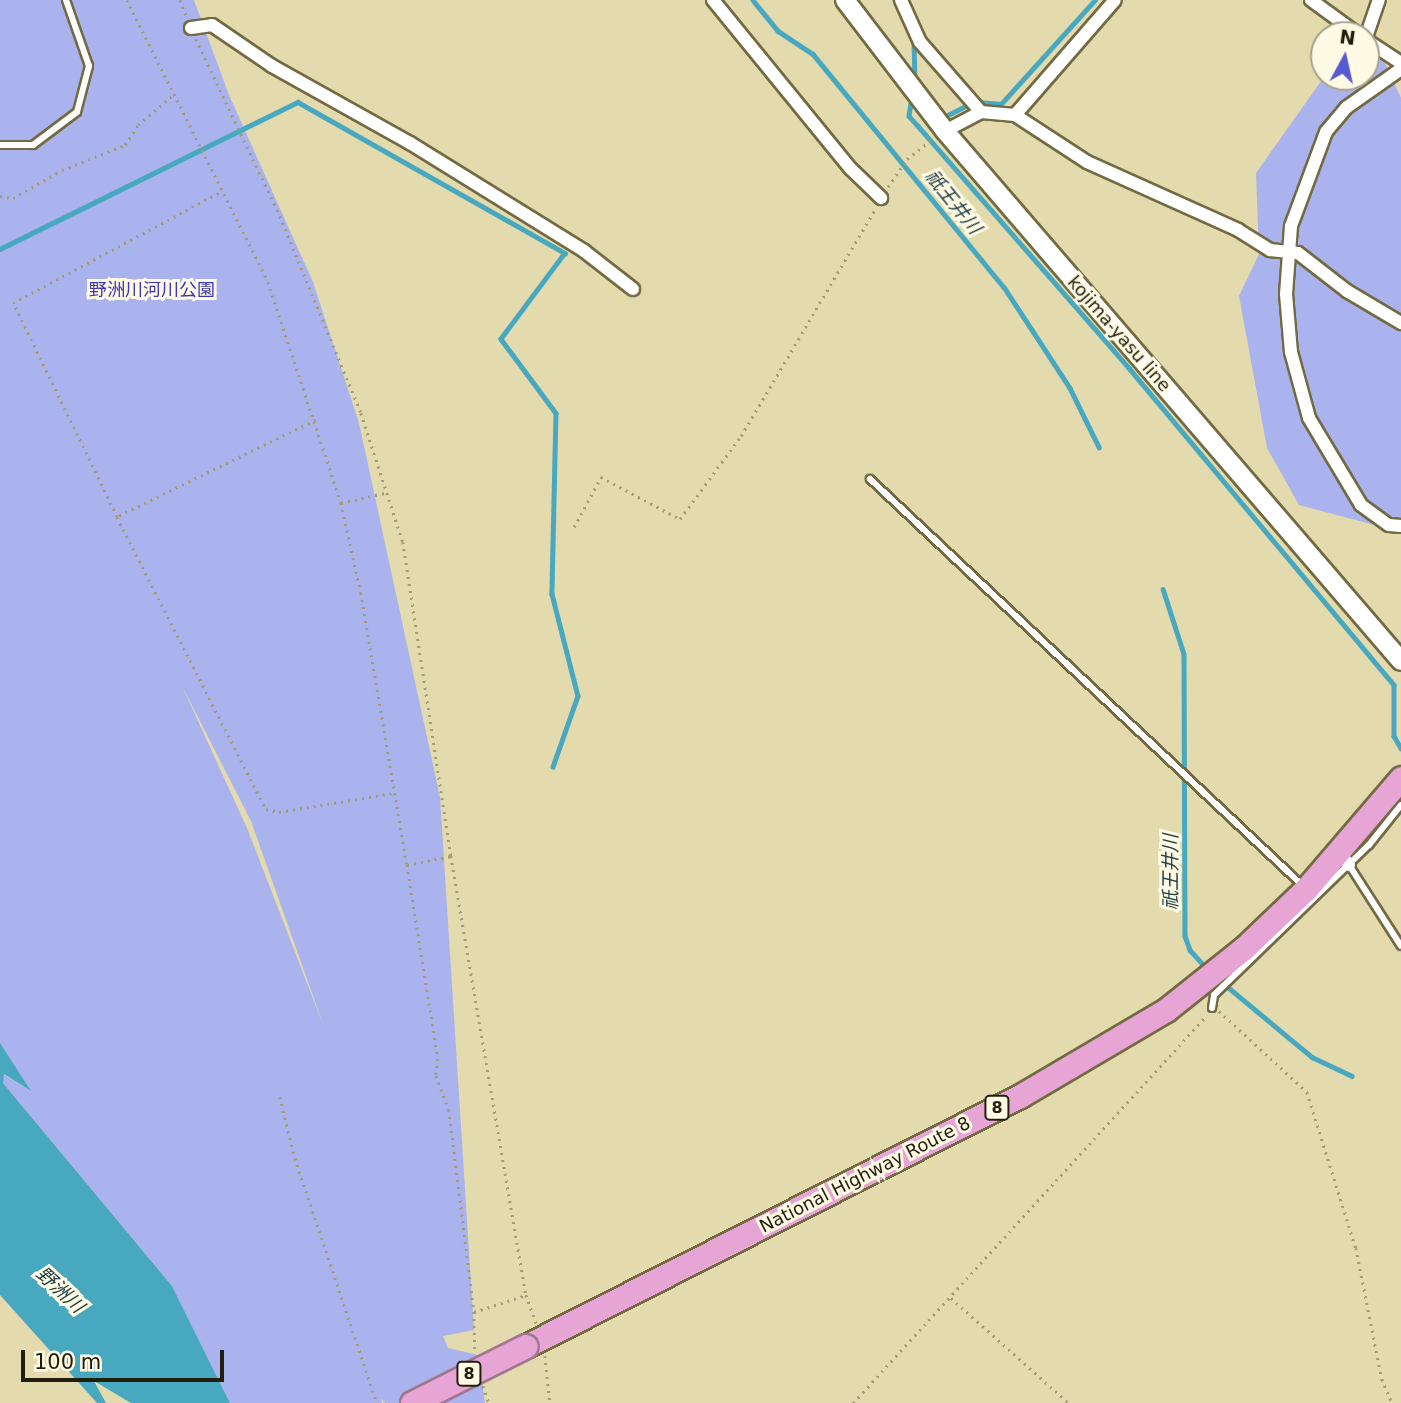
<!DOCTYPE html>
<meta charset="utf-8">
<style>
body{margin:0}
#map{position:relative;width:1401px;height:1403px;overflow:hidden;background:#e3daad;font-family:"DejaVu Sans","Noto Sans JP",sans-serif}
div>[style]{position:absolute}
[style*='--x']{left:calc(var(--x)*1px);top:calc(var(--y)*1px);width:calc(var(--w)*1px);rotate:calc(var(--a)*1deg)}
.green>*{inset:0;background:#aab3ee}
.water>*{inset:0;background:#48a8c0}
.stream>*{height:4.5px;margin:-2.25px;padding:0 2.25px;transform-origin:2.25px;border-radius:2.25px;background:#48a8c0}
.path>*{height:2.5px;margin-top:-1.25px;transform-origin:0;background:repeating-linear-gradient(90deg,#a29b77 0 2px,transparent 0 7px)}
.roads{filter:drop-shadow(2px 0 #736a42) drop-shadow(-2px 0 #736a42) drop-shadow(0 2px #736a42) drop-shadow(0 -2px #736a42)}
.lane>*{height:6px;margin:-3px;padding:0 3px;transform-origin:3px;border-radius:3px;background:#fff}
.street>*{height:12px;margin:-6px;padding:0 6px;transform-origin:6px;border-radius:6px;background:#fff}
.secondary>*{height:18px;margin:-9px;padding:0 9px;transform-origin:9px;border-radius:9px;background:#fff}
.highway>*{height:23px;margin:-11.5px;padding:0 11.5px;transform-origin:11.5px;border-radius:11.5px;background:#e6a5d4}
.bridges{filter:drop-shadow(2px 0 #a1768e) drop-shadow(-2px 0 #a1768e) drop-shadow(0 2px #a1768e) drop-shadow(0 -2px #a1768e)}
.highway-bridge>*{height:23px;margin:-11.5px;padding:0 11.5px;transform-origin:11.5px;border-radius:11.5px;background:#e6a5d4}
span{translate:-50% -50%;white-space:nowrap;text-align:center;line-height:1.15;-webkit-text-stroke:6px #fffae4;paint-order:stroke}
.shield-label span{padding:2px 5px;background:#fffae4;border:2px solid;border-radius:5px;-webkit-text-stroke-width:0}
.shield-label{font-size:16px;color:#221e0d;font-weight:700}
.park-label{font-size:18px;color:#3e38b5}
.street-label{font-size:18px;color:#221e0d}
.water-label{font-size:19px;color:#213f47;font-style:italic}
.north{position:absolute;left:1310px;top:21px;width:70px;height:70px;box-sizing:border-box;background:#fffae4;border:2px solid #a7a28e;border-radius:50%;rotate:8deg;font-size:19px;font-weight:700;line-height:28px;text-align:center;color:#221e0d}
.north::after{content:'';display:block;margin:auto;width:24px;height:32px;background:#575bd2;clip-path:polygon(50% 0,100% 100%,50% 72%,0 100%)}
.scale{position:absolute;left:21px;top:1350px;width:203px;height:32px;box-sizing:border-box;border:4px solid #221e0d;border-top:0;padding-left:9px;font-size:21px;line-height:24px;white-space:nowrap;color:#221e0d;-webkit-text-stroke:5px #fffae4;paint-order:stroke}
</style>
<div id="map">
<div class="green">
<div style="clip-path:polygon(evenodd,0 0,194px 0,229px 95px,313px 282px,359px 423px,440px 797px,474px 1330px,443px 1336px,448px 1348px,478px 1355px,485px 1403px,385px 1403px,381px 1399px,382px 1403px,230px 1403px,172px 1286px,3px 1083px,3px 1074px,28px 1089px,0 1043px,0 0,182px 686px,251px 821px,324px 1027px,247px 828px,182px 686px)"></div>
<div style="clip-path:polygon(1366px 51px,1385px 63px,1401px 98px,1401px 527px,1382px 527px,1299px 505px,1267px 448px,1239px 296px,1259px 254px,1256px 173px,1324px 77px,1366px 77px)"></div>
</div>
<div class="water">
<div style="clip-path:polygon(0 1043px,31px 1091px,4px 1074px,3px 1083px,172px 1286px,230px 1403px,131px 1403px,94px 1381px,106px 1403px,97px 1403px,0 1295px)"></div>
</div>
<div class="stream">
<div style="--x:753;--y:0;--w:40;--a:51"></div>
<div style="--x:778;--y:31;--w:42;--a:33.3"></div>
<div style="--x:813;--y:54;--w:301;--a:50.7"></div>
<div style="--x:1004;--y:287;--w:121;--a:56.8"></div>
<div style="--x:1070;--y:388;--w:66;--a:63.8"></div>
<div style="--x:895;--y:0;--w:33;--a:65"></div>
<div style="--x:914;--y:41;--w:40;--a:88.6"></div>
<div style="--x:912;--y:97;--w:19;--a:99"></div>
<div style="--x:909;--y:116;--w:13;--a:48"></div>
<div style="--x:918;--y:126;--w:321;--a:48.9"></div>
<div style="--x:1129;--y:368;--w:413;--a:50.1"></div>
<div style="--x:1394;--y:685;--w:51;--a:90"></div>
<div style="--x:1394;--y:736;--w:14;--a:60"></div>
<div style="--x:978;--y:102;--w:23;--a:5"></div>
<div style="--x:1001;--y:104;--w:140;--a:-47.9"></div>
<div style="--x:942;--y:118;--w:30;--a:-27"></div>
<div style="--x:0;--y:249;--w:332;--a:-26.3"></div>
<div style="--x:298;--y:102;--w:307;--a:29.5"></div>
<div style="--x:565;--y:253;--w:107;--a:126.7"></div>
<div style="--x:501;--y:339;--w:92;--a:53.4"></div>
<div style="--x:556;--y:413;--w:181;--a:91.3"></div>
<div style="--x:552;--y:594;--w:105;--a:75.7"></div>
<div style="--x:578;--y:696;--w:75;--a:109.4"></div>
<div style="--x:1163;--y:589;--w:68;--a:72.1"></div>
<div style="--x:1184;--y:654;--w:282;--a:89.8"></div>
<div style="--x:1185;--y:936;--w:15;--a:70"></div>
<div style="--x:1190;--y:950;--w:24;--a:48"></div>
<div style="--x:1223;--y:983;--w:116;--a:39.7"></div>
<div style="--x:1312;--y:1057;--w:44;--a:25.4"></div>
</div>
<div class="path">
<div style="--x:127;--y:0;--w:315;--a:63.4"></div>
<div style="--x:268;--y:282;--w:233;--a:71.7"></div>
<div style="--x:341;--y:503;--w:92;--a:77.5"></div>
<div style="--x:361;--y:593;--w:276;--a:80.4"></div>
<div style="--x:407;--y:865;--w:196;--a:80.9"></div>
<div style="--x:438;--y:1059;--w:17;--a:97"></div>
<div style="--x:436;--y:1076;--w:36;--a:69"></div>
<div style="--x:449;--y:1110;--w:204;--a:82.9"></div>
<div style="--x:474;--y:1312;--w:41;--a:88.6"></div>
<div style="--x:180;--y:0;--w:18;--a:68"></div>
<div style="--x:196;--y:39;--w:196;--a:64.6"></div>
<div style="--x:280;--y:216;--w:213;--a:67.6"></div>
<div style="--x:361;--y:413;--w:136;--a:72"></div>
<div style="--x:403;--y:542;--w:318;--a:81.3"></div>
<div style="--x:451;--y:856;--w:445;--a:80.3"></div>
<div style="--x:526;--y:1295;--w:30;--a:70"></div>
<div style="--x:888;--y:187;--w:34;--a:-56"></div>
<div style="--x:907;--y:159;--w:33;--a:-38"></div>
<div style="--x:0;--y:196;--w:13;--a:9"></div>
<div style="--x:13;--y:198;--w:56;--a:-29.7"></div>
<div style="--x:62;--y:170;--w:68;--a:-21.6"></div>
<div style="--x:125;--y:145;--w:24;--a:-57"></div>
<div style="--x:138;--y:125;--w:45;--a:-40.5"></div>
<div style="--x:316;--y:420;--w:221;--a:154"></div>
<div style="--x:117;--y:517;--w:328;--a:63"></div>
<div style="--x:266;--y:809;--w:13;--a:13"></div>
<div style="--x:279;--y:812;--w:117;--a:-9.4"></div>
<div style="--x:341;--y:503;--w:49;--a:-12.9"></div>
<div style="--x:117;--y:517;--w:238;--a:-115.9"></div>
<div style="--x:13;--y:303;--w:237;--a:-28.2"></div>
<div style="--x:574;--y:527;--w:57;--a:-61.6"></div>
<div style="--x:601;--y:477;--w:89;--a:28"></div>
<div style="--x:680;--y:519;--w:103;--a:-53.7"></div>
<div style="--x:741;--y:436;--w:265;--a:-59.4"></div>
<div style="--x:407;--y:865;--w:45;--a:-11.6"></div>
<div style="--x:1219;--y:1011;--w:120;--a:42.6"></div>
<div style="--x:1307;--y:1092;--w:164;--a:72.6"></div>
<div style="--x:1356;--y:1248;--w:134;--a:78.8"></div>
<div style="--x:1382;--y:1379;--w:26;--a:67"></div>
<div style="--x:280;--y:1097;--w:63;--a:76.2"></div>
<div style="--x:295;--y:1158;--w:258;--a:71.5"></div>
<div style="--x:951;--y:1298;--w:158;--a:41.7"></div>
<div style="--x:474;--y:1312;--w:55;--a:-18.1"></div>
<div style="--x:545;--y:1356;--w:47;--a:83.9"></div>
<div style="--x:483;--y:1386;--w:18;--a:71"></div>
<div style="--x:853;--y:1403;--w:525;--a:-47.62"></div>
</div>
<div class="roads">
<div class="lane">
<div style="--x:0;--y:145;--w:33;--a:0"></div>
<div style="--x:33;--y:145;--w:55;--a:-36.9"></div>
<div style="--x:77;--y:112;--w:48;--a:-75.4"></div>
<div style="--x:89;--y:66;--w:70;--a:-109.2"></div>
<div style="--x:870;--y:479;--w:593;--a:43.22"></div>
<div style="--x:1349;--y:865;--w:96;--a:57.3"></div>
<div style="--x:1212;--y:1008;--w:13;--a:-81"></div>
<div style="--x:1214;--y:995;--w:216;--a:-44.1"></div>
<div style="--x:1369;--y:845;--w:51;--a:-51.3"></div>
</div>
<div class="street">
<div style="--x:713;--y:0;--w:218;--a:50.8"></div>
<div style="--x:851;--y:169;--w:42;--a:44"></div>
<div style="--x:901;--y:0;--w:46;--a:65.7"></div>
<div style="--x:920;--y:42;--w:93;--a:48.9"></div>
<div style="--x:1311;--y:0;--w:59;--a:36.1"></div>
<div style="--x:191;--y:28;--w:21;--a:-8"></div>
<div style="--x:212;--y:25;--w:73;--a:34.3"></div>
<div style="--x:272;--y:66;--w:158;--a:29.2"></div>
<div style="--x:410;--y:143;--w:205;--a:31.8"></div>
<div style="--x:584;--y:251;--w:62;--a:37.8"></div>
<div style="--x:1366;--y:37;--w:39;--a:-71"></div>
<div style="--x:1366;--y:40;--w:42;--a:33.3"></div>
<div style="--x:1401;--y:69;--w:67;--a:144.7"></div>
<div style="--x:1346;--y:108;--w:31;--a:130"></div>
<div style="--x:1326;--y:132;--w:100;--a:110.4"></div>
<div style="--x:1291;--y:226;--w:68;--a:94.2"></div>
<div style="--x:1286;--y:294;--w:58;--a:85.1"></div>
<div style="--x:1291;--y:352;--w:68;--a:74.7"></div>
<div style="--x:1309;--y:418;--w:101;--a:59.1"></div>
<div style="--x:1361;--y:505;--w:34;--a:36"></div>
<div style="--x:1389;--y:525;--w:12;--a:5"></div>
<div style="--x:1015;--y:115;--w:152;--a:-49"></div>
<div style="--x:945;--y:131;--w:41;--a:-27.8"></div>
<div style="--x:981;--y:112;--w:34;--a:5"></div>
<div style="--x:1015;--y:115;--w:86;--a:33.1"></div>
<div style="--x:1087;--y:162;--w:166;--a:24.2"></div>
<div style="--x:1238;--y:230;--w:38;--a:32"></div>
<div style="--x:1270;--y:250;--w:28;--a:6"></div>
<div style="--x:1298;--y:253;--w:62;--a:37.8"></div>
<div style="--x:1347;--y:291;--w:63;--a:30.7"></div>
<div style="--x:1340;--y:853;--w:15;--a:53"></div>
</div>
<div class="secondary">
<div style="--x:845;--y:0;--w:165;--a:52.6"></div>
<div style="--x:945;--y:131;--w:699;--a:49.29"></div>
</div>
<div class="highway">
<div style="--x:526;--y:1346;--w:554;--a:-26.84"></div>
<div style="--x:1020;--y:1096;--w:169;--a:-30.5"></div>
<div style="--x:1166;--y:1010;--w:100;--a:-38.5"></div>
<div style="--x:1244;--y:948;--w:86;--a:-43.6"></div>
<div style="--x:1306;--y:889;--w:146;--a:-49.4"></div>
</div>
</div>
<div class="bridges">
<div class="highway-bridge">
<div style="--x:412;--y:1403;--w:127;--a:-26.6"></div>
</div>
</div>
<div class="shield-label">
<span style="left:997px;top:1108px">8</span>
<span style="left:469px;top:1374px">8</span>
</div>
<div class="park-label">
<span style="left:152px;top:290px">野洲川河川公園</span>
</div>
<div class="street-label">
<span style="left:1119px;top:334px;rotate:49deg">kojima-yasu line</span>
<span style="left:865px;top:1175px;rotate:-27deg">National Highway Route 8</span>
</div>
<div class="water-label">
<span style="left:953px;top:202px;rotate:51deg">祇王井川</span>
<span style="left:1171px;top:872px;rotate:-90deg">祇王井川</span>
<span style="left:60px;top:1290px;rotate:43deg">野洲川</span>
</div>
<div class="north">N</div>
<div class="scale">100 m</div>
</div>
